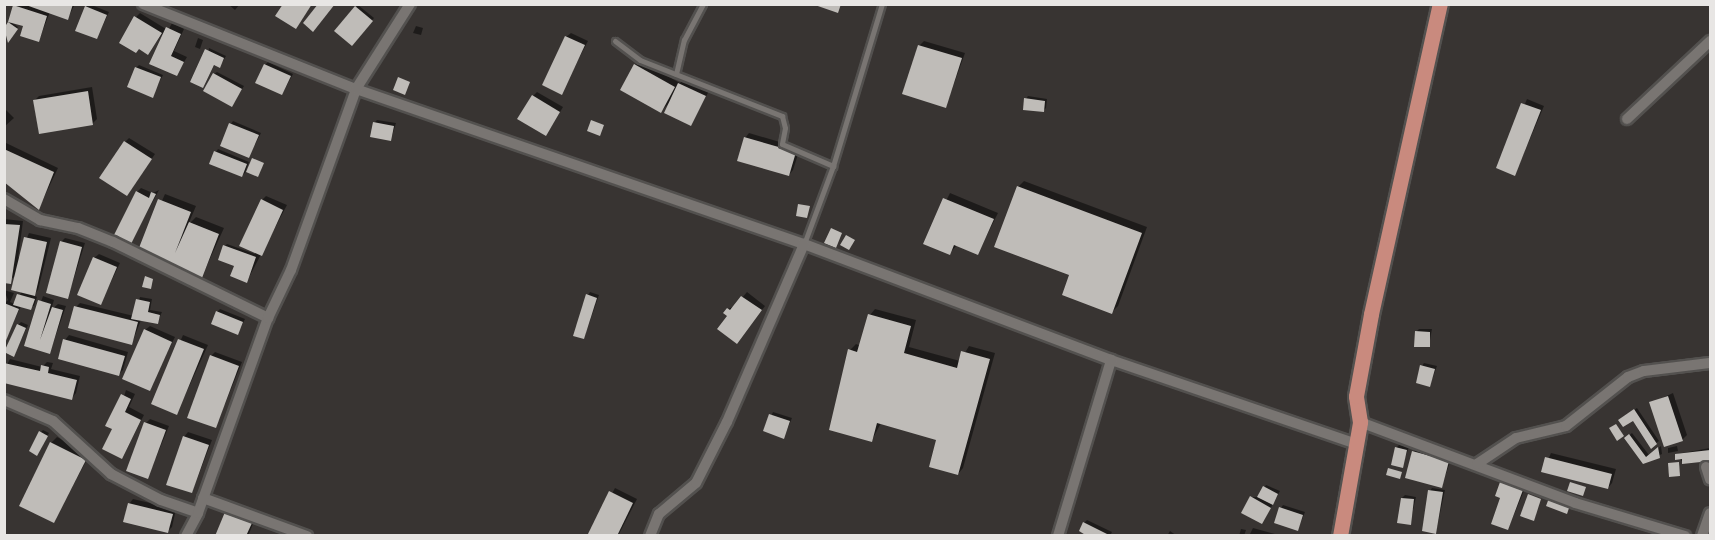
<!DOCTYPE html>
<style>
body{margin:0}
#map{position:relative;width:1715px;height:540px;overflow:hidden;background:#383432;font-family:"DejaVu Sans",sans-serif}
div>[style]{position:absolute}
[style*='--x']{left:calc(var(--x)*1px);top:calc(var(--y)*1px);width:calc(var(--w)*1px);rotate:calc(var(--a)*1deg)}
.shadow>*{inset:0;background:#0007}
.building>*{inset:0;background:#bfbcb8}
.roads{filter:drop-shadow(2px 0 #53514f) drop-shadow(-2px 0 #53514f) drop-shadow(0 2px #53514f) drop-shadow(0 -2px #53514f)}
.lane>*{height:5px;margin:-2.5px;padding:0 2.5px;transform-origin:2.5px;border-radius:2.5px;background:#797572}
.street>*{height:10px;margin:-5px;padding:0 5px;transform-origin:5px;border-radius:5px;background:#797572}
.primary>*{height:15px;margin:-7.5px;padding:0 7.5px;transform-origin:7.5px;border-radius:7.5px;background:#c98a7e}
span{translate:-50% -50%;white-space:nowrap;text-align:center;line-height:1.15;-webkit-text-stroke:6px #383432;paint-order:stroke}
.frame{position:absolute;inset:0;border:6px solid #e8e6e4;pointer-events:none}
</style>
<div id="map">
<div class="shadow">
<div style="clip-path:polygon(75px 4px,68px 18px,50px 12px,39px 40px,14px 6px)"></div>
<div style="clip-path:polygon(89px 4px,109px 12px,97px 38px,86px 7px)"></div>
<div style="clip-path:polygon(228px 4px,240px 4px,235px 10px)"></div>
<div style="clip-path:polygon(358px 5px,374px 18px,352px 44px,336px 31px)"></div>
<div style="clip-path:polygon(140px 13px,166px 29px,148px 53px,136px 17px)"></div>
<div style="clip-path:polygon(11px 22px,18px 27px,8px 41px,4px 31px)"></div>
<div style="clip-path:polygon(172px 23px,184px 29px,174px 51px,187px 57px,177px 74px,151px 63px)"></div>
<div style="clip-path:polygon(416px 26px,423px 28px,421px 35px,413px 33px)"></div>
<div style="clip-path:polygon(571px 33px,588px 41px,561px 93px,566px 37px)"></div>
<div style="clip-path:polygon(198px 38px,203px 40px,200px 49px,195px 47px)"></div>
<div style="clip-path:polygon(924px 41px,965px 53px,946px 106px,919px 46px)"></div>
<div style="clip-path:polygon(209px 48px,226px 56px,220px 66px,215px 64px,203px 86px)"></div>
<div style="clip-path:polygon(640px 61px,680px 83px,683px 80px,709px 91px,691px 124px,671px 101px,661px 111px,635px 65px)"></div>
<div style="clip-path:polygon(268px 62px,293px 74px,282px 94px,265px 65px)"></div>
<div style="clip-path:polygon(139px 65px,163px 75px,152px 96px,136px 68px)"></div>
<div style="clip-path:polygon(217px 72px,244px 86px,232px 106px,214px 74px)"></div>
<div style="clip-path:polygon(92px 87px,97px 119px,92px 124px,35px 100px,39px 96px)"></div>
<div style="clip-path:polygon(537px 92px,563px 107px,550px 129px,533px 96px)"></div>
<div style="clip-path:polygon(1028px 96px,1047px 99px,1046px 108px,1043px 111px,1026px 99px)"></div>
<div style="clip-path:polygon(1527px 99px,1544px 106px,1515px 174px,1498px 167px)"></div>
<div style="clip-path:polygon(4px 108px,14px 118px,4px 127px)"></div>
<div style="clip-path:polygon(377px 120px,396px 123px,391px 139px,375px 122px)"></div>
<div style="clip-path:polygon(233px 121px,261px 133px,249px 156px,231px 124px)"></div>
<div style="clip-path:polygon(749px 133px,800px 148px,793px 170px,789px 175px,745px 138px)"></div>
<div style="clip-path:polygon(129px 138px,155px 154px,127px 195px,125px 142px)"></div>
<div style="clip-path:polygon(4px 142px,58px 168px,39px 208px,4px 180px)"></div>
<div style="clip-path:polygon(218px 149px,249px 162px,245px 173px,242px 175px,216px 152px)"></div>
<div style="clip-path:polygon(1024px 181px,1147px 227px,1118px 306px,1112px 312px,1071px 274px,1018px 187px)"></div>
<div style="clip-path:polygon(141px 188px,153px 193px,159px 190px,129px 246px,137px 192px)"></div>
<div style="clip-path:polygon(950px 193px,998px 213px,978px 253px,957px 245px,950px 253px,925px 243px)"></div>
<div style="clip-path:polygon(165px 194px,196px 206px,188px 225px,196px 217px,224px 228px,202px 276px,139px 252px)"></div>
<div style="clip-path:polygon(266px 196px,287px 205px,247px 281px,225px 246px,227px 244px,255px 254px,262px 200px)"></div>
<div style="clip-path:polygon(4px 219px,23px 221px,18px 259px,29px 233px,51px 238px,38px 290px,33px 295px,37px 297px,34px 306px,21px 306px,4px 343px,4px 304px,8px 300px,4px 290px,14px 293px,10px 302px,15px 304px,22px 291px,16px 276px,4px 282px)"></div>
<div style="clip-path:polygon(65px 238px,85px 243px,68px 297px,61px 242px)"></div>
<div style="clip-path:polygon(99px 254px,120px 263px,101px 303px,94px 258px)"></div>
<div style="clip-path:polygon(590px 292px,599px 295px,584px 338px,588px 295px)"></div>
<div style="clip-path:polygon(747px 292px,765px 306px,741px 337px,728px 309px,735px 306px)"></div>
<div style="clip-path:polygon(43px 296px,54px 300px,51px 310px,58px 304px,66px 306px,50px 352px,26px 345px)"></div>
<div style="clip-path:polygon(140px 297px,152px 299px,150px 310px,162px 312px,157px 323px,141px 320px,132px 343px,76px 307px,80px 303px,134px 316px)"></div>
<div style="clip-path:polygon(220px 309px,245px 319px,238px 333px,217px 312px)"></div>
<div style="clip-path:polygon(875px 309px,916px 320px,909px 347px,960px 361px,969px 346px,995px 353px,963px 468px,958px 474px,938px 439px,881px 423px,872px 440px,850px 350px,856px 344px,861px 346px,870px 315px)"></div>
<div style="clip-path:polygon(21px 322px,28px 325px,14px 355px,18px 325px)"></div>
<div style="clip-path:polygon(150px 326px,175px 337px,149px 389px,145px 330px)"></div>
<div style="clip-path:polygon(1419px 329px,1432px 329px,1429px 345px,1416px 332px)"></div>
<div style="clip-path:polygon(69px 335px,128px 352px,123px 370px,118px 375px,65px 340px)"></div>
<div style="clip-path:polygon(183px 335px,208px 345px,177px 413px,153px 403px)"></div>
<div style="clip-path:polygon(215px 352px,242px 362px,216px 426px,211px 356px)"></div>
<div style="clip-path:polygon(10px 359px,42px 367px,47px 362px,53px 363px,51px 369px,80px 376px,76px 393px,72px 398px,4px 370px)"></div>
<div style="clip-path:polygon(1424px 363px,1437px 366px,1430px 385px,1422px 366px)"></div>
<div style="clip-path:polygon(126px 390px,135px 394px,129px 407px,144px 415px,122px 457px,114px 428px)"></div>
<div style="clip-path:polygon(1673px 393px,1687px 435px,1682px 440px,1651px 403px)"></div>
<div style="clip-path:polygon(1637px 408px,1659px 441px,1656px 443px,1633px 419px,1623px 417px)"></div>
<div style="clip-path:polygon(773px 412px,792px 418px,784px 437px,765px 430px)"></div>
<div style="clip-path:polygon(150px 419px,169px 426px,148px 477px,146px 423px)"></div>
<div style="clip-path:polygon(43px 430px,49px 433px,39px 451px,41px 432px)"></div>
<div style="clip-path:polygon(188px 432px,212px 440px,192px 492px,184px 437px)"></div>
<div style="clip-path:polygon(1632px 433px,1649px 455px,1661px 446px,1662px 454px,1644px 462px,1626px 438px)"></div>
<div style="clip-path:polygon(57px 437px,90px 454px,54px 521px,51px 443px)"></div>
<div style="clip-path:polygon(1399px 445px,1409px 447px,1402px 466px,1397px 447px)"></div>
<div style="clip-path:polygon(1677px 446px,1678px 451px,1668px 453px,1668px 448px)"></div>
<div style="clip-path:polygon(1417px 448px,1452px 457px,1441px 487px,1413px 452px)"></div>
<div style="clip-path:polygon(1710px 448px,1710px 459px,1683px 463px,1677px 454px)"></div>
<div style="clip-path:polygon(1551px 453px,1616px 469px,1612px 483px,1608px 488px,1543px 471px)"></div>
<div style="clip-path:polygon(1506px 478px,1526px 486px,1508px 529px,1502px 497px,1501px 483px)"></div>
<div style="clip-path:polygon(1266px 485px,1280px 491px,1264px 520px,1251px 497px,1259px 497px)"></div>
<div style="clip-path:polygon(615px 488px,637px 499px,618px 536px,589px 536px)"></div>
<div style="clip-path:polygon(1432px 488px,1445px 490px,1436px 532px,1430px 491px)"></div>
<div style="clip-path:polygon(1405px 495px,1416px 497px,1410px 523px,1402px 498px)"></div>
<div style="clip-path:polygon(133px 499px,176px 509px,172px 527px,168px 531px,129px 504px)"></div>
<div style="clip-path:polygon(1283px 505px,1305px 512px,1298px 529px,1281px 508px)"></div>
<div style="clip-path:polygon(231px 509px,255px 519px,248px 536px,217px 536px)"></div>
<div style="clip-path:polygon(1087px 520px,1112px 532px,1110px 536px,1091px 536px,1084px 523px)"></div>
<div style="clip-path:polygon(1253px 528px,1275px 534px,1275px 536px,1249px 536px)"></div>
<div style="clip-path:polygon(1241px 529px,1246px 530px,1244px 536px,1239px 536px)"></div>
<div style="clip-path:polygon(1170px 531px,1177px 536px,1167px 536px)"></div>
</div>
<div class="building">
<div style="clip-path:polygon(23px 4px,73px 4px,68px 20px)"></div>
<div style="clip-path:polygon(283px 4px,312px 4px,296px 29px,275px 16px)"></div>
<div style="clip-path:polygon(318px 4px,335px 4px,313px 32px,303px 23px)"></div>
<div style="clip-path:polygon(812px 4px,841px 4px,838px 13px)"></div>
<div style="clip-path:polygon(13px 5px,47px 16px,39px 42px,20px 36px,23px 26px,8px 22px)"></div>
<div style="clip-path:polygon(85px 6px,107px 15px,97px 39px,75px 31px)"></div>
<div style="clip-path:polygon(355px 6px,373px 21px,352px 46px,334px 31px)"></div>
<div style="clip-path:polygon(134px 16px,162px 33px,148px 55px,139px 49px,136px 53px,119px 43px)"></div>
<div style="clip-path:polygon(8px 22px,18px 29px,8px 43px,4px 28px)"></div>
<div style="clip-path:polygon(166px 27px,181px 34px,171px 56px,184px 62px,177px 76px,149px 64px)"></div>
<div style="clip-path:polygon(565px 36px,585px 45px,562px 95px,542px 85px)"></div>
<div style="clip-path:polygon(918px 45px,962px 58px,946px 108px,902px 94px)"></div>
<div style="clip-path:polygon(205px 49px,224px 58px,220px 68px,214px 65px,203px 88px,190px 82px)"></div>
<div style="clip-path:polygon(264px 64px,291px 76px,282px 95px,255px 83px)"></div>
<div style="clip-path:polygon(634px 64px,675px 87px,661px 113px,620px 90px)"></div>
<div style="clip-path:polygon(135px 67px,161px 77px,153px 98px,127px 87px)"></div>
<div style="clip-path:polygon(213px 73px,242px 89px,232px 107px,203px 91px)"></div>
<div style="clip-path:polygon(398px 77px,410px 82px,405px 95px,393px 90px)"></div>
<div style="clip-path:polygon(678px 83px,706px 96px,691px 126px,664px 113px)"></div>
<div style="clip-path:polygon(88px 91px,93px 125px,39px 134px,33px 100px)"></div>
<div style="clip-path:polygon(532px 95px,560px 112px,546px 136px,517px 119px)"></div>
<div style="clip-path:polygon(1024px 98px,1045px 101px,1044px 112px,1023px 110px)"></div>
<div style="clip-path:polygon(1521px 103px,1541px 110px,1515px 176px,1496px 168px)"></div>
<div style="clip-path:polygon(591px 120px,604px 125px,600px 136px,587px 131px)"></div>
<div style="clip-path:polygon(373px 122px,394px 126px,391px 141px,370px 137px)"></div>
<div style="clip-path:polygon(229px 123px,259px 135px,249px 158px,220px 146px)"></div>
<div style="clip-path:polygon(744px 137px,796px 152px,789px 176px,737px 161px)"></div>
<div style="clip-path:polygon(124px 141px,152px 159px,127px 196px,99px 178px)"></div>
<div style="clip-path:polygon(4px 149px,54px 172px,39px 210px,4px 182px)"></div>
<div style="clip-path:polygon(214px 151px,247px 164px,242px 177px,209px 164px)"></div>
<div style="clip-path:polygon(252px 158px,264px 163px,258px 177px,246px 172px)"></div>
<div style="clip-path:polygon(1017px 186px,1142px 233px,1112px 314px,1062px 295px,1069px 275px,994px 247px)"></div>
<div style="clip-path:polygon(136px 191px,149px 198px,151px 192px,156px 194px,129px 248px,112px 239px)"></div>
<div style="clip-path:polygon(943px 198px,994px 219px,978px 255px,954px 245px,950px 255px,923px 244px)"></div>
<div style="clip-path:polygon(158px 199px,191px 212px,175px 253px,189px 222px,219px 234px,202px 278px,137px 253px)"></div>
<div style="clip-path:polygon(261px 199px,283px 210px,262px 256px,239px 246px)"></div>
<div style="clip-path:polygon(798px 204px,810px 206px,807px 218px,796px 216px)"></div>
<div style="clip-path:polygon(4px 224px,20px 225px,11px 284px,4px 283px)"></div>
<div style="clip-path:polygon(831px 228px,842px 233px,836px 248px,824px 243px)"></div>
<div style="clip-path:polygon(846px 235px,855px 240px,849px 250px,840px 245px)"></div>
<div style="clip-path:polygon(24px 237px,47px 242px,35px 296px,11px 290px)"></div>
<div style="clip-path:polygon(60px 241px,82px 247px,68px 299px,46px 293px)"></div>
<div style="clip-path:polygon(223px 245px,256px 257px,247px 283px,230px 276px,234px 266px,218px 260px)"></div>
<div style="clip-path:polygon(93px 257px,117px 267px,101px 305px,77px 295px)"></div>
<div style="clip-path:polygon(145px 276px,153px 279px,151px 289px,142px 287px)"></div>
<div style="clip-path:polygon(17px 294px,35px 299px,31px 310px,13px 305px)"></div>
<div style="clip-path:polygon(586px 294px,597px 298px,584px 339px,573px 336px)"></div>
<div style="clip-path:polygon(741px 296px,762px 310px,737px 344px,717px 329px,727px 316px,723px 313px,727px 308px,730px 310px)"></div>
<div style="clip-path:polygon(136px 299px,150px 302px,148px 312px,160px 315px,158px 324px,131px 319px)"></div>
<div style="clip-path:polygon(38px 300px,51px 304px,40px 340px,52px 307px,63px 310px,50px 354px,24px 346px)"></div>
<div style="clip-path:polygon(4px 303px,19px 309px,5px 343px,4px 343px)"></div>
<div style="clip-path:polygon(74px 306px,138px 322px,132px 345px,68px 328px)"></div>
<div style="clip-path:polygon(216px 311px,243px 322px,238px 335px,211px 324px)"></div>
<div style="clip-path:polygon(868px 314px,911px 326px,904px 353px,957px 368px,961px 351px,990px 359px,958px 475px,929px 467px,936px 440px,877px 423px,872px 442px,829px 430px,848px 349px,857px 352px)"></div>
<div style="clip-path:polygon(17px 324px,26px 328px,14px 357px,4px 352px)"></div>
<div style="clip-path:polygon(144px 329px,172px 342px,150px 391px,122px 379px)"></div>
<div style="clip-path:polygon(1415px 331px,1430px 332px,1430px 347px,1414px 347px)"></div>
<div style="clip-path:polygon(63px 339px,125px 356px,119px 376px,58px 359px)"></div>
<div style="clip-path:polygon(178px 339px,204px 349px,177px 415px,151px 404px)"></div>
<div style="clip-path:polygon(210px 355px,239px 366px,216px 428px,187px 418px)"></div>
<div style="clip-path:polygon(4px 363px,40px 371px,41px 365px,49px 367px,48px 373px,77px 380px,72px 400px,4px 383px)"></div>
<div style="clip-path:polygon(1420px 365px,1435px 369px,1430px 387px,1416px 383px)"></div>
<div style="clip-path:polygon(121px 394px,131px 399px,125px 412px,141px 420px,122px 459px,102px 449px,112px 429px,105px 426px)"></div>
<div style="clip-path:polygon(1668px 396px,1683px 441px,1664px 447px,1649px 402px)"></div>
<div style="clip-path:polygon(1634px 409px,1657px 444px,1651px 449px,1633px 421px,1623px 427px,1618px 420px)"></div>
<div style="clip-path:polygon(769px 414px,790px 421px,784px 439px,763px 431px)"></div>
<div style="clip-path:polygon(144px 422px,166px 430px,148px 479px,126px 471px)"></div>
<div style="clip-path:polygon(1616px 424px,1624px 436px,1617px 441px,1609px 428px)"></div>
<div style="clip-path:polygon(39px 431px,48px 436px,37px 456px,29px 451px)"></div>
<div style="clip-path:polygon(1629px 434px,1646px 457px,1658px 447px,1660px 458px,1643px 464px,1624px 438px)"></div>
<div style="clip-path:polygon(183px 436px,209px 445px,192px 493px,166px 485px)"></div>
<div style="clip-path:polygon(50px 442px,86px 460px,54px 523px,19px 506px)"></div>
<div style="clip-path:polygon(1395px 447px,1407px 450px,1403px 468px,1391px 465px)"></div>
<div style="clip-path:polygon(1710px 450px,1710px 461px,1682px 464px,1682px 459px,1675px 460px,1675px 454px)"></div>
<div style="clip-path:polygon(1412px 451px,1449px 461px,1442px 488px,1405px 478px)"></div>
<div style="clip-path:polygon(1545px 457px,1612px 474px,1608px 489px,1541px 472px)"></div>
<div style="clip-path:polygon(1679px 462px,1680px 476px,1669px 477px,1668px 463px)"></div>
<div style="clip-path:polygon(1388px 468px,1402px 472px,1400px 479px,1386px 475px)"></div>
<div style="clip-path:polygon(1500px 482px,1523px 490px,1508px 530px,1491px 524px,1500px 498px,1495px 496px)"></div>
<div style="clip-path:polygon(1570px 482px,1586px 487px,1583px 496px,1567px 491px)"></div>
<div style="clip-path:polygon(1263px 486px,1278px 494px,1273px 505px,1257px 497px)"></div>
<div style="clip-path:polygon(1428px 490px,1443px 492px,1436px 534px,1422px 531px)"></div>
<div style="clip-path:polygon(609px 491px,633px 503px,617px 536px,587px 536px)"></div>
<div style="clip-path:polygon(1528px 494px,1541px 499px,1534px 521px,1520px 516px)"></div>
<div style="clip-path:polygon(1250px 496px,1271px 508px,1262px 524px,1241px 513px)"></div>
<div style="clip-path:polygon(1401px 498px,1414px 499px,1411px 525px,1397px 523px)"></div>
<div style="clip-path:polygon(1549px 498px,1570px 505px,1567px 514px,1546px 506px)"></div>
<div style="clip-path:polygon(128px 503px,173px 514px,168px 533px,123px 522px)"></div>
<div style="clip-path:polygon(1279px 507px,1303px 515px,1298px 531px,1274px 523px)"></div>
<div style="clip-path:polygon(225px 512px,252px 523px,246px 536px,215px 536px)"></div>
<div style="clip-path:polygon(1083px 522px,1111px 536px,1087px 536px,1079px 531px)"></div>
</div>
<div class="roads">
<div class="lane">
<div style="--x:615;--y:41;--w:31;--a:37"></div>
<div style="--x:640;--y:60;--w:153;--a:21.5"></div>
<div style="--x:782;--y:116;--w:12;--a:76"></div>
<div style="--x:785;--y:128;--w:16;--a:101"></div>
<div style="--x:782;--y:144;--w:56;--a:23.3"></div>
<div style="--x:676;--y:74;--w:35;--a:-77"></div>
<div style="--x:684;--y:40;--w:41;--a:-62.2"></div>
<div style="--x:804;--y:244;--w:83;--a:-69.6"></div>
<div style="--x:833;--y:166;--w:169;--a:-73.2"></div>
</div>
<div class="street">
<div style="--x:143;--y:4;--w:229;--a:21.8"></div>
<div style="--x:356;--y:89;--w:474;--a:19.1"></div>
<div style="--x:804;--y:244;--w:328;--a:20.7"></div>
<div style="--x:1111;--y:360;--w:260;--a:18.9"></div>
<div style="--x:1627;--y:119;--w:114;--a:-43.2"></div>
<div style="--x:4;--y:199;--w:42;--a:30.3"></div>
<div style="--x:40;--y:220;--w:39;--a:12"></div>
<div style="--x:78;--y:228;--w:38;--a:22"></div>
<div style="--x:113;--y:242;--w:173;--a:26.1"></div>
<div style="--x:4;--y:400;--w:53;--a:23.2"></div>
<div style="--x:53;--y:421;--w:79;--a:42.4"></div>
<div style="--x:111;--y:474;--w:56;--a:27.5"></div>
<div style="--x:161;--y:500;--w:39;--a:19"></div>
<div style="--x:1360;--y:422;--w:230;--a:20.6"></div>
<div style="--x:1575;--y:503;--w:115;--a:16.7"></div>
<div style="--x:1477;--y:464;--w:47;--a:-33.7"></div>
<div style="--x:1516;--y:438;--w:51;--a:-13.5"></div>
<div style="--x:1566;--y:426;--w:79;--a:-38.3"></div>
<div style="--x:1628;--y:377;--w:17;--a:-21"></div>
<div style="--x:1644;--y:371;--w:66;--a:-6.9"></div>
<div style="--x:1706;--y:467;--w:13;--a:72"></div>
<div style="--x:203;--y:498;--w:111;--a:20.1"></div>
<div style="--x:186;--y:536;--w:26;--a:-62"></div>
<div style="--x:198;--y:513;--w:207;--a:-70.3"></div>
<div style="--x:268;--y:318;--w:53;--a:-64.4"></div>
<div style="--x:291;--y:270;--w:192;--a:-70.2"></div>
<div style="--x:356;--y:89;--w:101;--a:-57.6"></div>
<div style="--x:650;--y:536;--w:24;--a:-68"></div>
<div style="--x:659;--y:514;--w:48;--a:-40"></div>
<div style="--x:696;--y:483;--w:68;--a:-63.1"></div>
<div style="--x:727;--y:422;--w:194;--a:-66.6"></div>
<div style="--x:1058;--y:536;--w:184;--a:-73.2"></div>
<div style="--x:1702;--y:536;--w:24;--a:-71"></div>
</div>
<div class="primary">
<div style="--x:1340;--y:536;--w:116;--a:-80"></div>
<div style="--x:1360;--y:422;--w:26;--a:-99"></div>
<div style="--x:1356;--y:396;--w:83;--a:-79.6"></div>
<div style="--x:1371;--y:314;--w:318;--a:-77.5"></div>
</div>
</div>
<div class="frame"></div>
</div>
